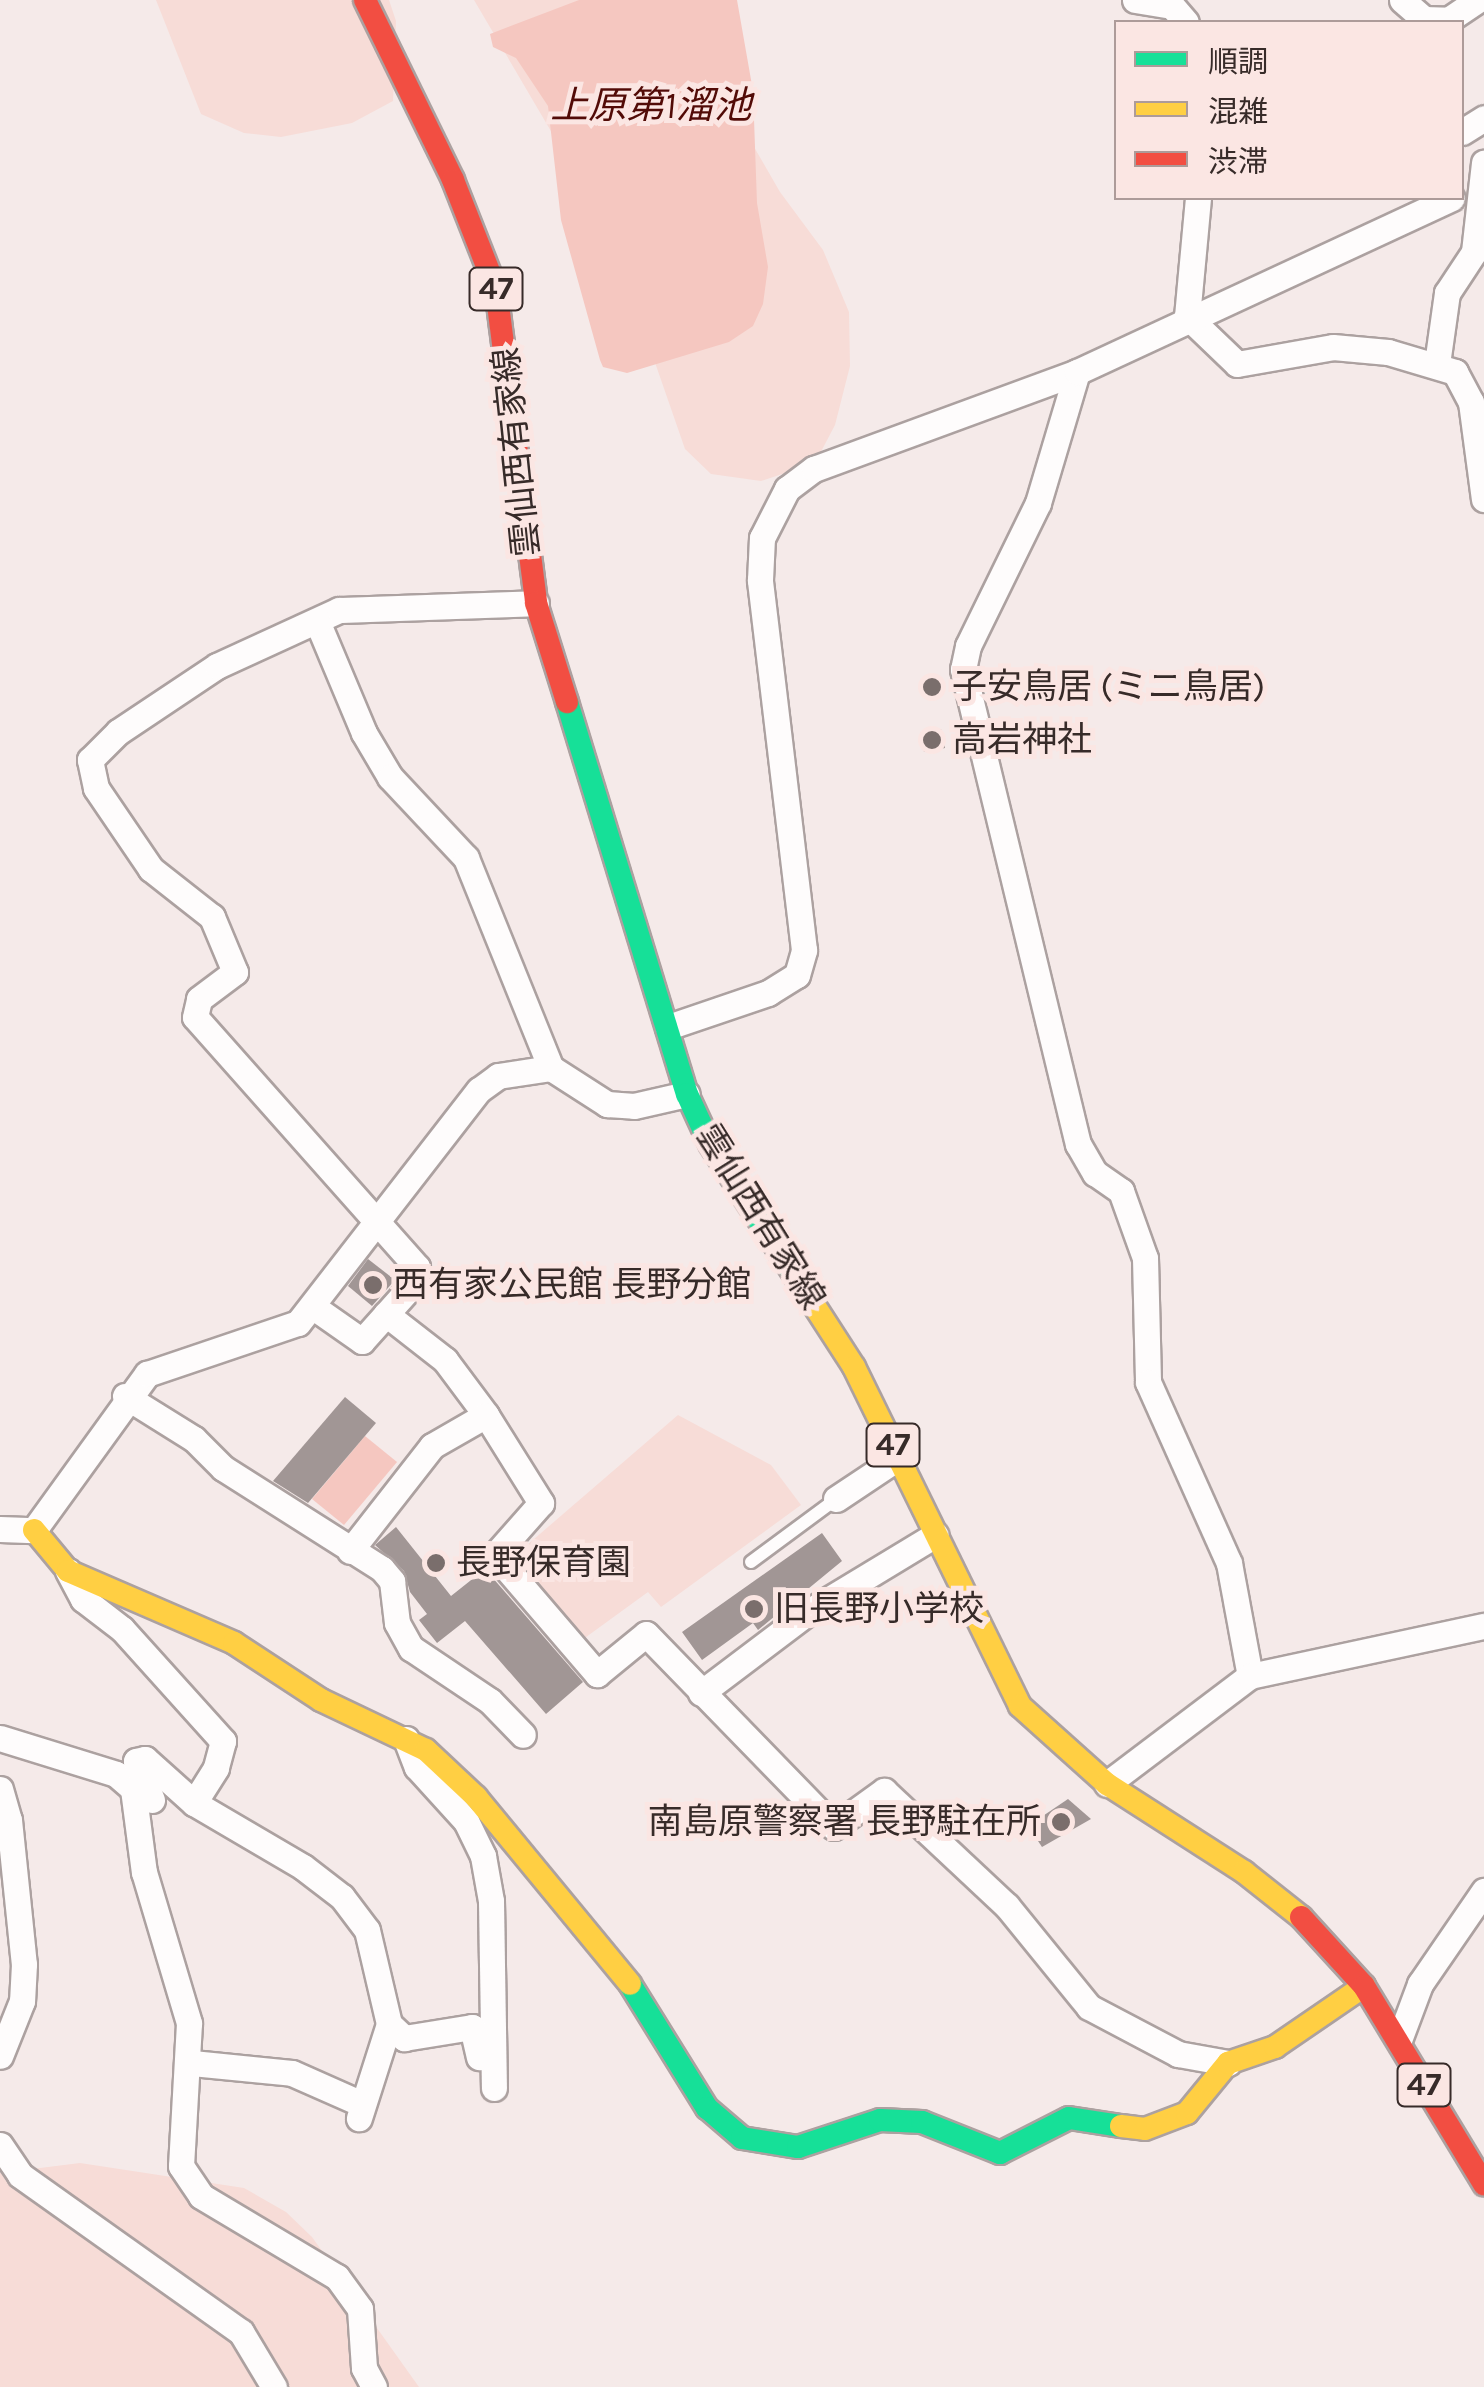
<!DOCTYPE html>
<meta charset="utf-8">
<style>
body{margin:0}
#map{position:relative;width:1484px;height:2387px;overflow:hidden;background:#f5eae9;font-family:Karla,"Noto Sans JP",sans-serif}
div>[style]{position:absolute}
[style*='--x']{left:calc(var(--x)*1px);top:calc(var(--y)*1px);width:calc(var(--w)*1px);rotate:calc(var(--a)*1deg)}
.green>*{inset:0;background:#f7dcd7}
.water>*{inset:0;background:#f5c7c0}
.building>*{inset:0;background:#a19695}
.roads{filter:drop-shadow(2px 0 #aca1a0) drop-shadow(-2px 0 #aca1a0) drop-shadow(0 2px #aca1a0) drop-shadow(0 -2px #aca1a0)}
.lane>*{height:12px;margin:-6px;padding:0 6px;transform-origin:6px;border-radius:6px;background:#fefcfc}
.street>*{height:25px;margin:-12.5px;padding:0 12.5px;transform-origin:12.5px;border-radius:12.5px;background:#fefcfc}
.fast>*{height:22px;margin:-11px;padding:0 11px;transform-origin:11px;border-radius:11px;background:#16e098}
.slow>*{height:22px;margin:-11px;padding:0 11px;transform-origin:11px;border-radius:11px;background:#ffcf43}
.jam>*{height:22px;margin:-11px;padding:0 11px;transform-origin:11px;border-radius:11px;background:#f24e42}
.dots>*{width:28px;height:28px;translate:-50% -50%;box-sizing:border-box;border:5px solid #fbe6e3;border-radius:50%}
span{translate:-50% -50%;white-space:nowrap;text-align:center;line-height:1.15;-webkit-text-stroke:10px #fbe6e3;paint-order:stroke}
.shield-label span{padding:2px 8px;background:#fbe6e3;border:2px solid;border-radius:8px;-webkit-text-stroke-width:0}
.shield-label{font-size:32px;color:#372b29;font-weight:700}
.street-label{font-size:35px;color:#372b29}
.poi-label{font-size:35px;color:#372b29}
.left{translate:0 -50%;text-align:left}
.right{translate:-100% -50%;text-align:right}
.water-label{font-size:38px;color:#520b07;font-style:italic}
.legend{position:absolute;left:1114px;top:20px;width:350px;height:180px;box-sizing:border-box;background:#fbe6e3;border:2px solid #ad9b99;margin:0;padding:12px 18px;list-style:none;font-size:30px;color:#372b29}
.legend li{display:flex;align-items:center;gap:20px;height:50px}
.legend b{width:50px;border:2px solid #ad9b99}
</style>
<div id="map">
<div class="green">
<div style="clip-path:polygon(156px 0,389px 0,396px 21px,393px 101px,352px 123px,281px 137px,244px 133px,201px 114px)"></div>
<div style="clip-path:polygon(474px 0,669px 0,780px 192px,823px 250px,849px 312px,850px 366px,835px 425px,815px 463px,761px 481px,711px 474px,685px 449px,609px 230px)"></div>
<div style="clip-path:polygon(678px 1415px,771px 1465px,801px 1505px,661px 1607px,648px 1592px,582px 1640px,512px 1558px)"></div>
<div style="clip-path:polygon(80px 2163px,244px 2188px,286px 2212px,312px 2237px,419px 2387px,0 2387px,0 2173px)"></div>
</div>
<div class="water">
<div style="clip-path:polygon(579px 0,737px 0,753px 91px,757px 203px,768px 267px,763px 304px,753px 326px,729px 342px,627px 373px,603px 367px,600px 360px,561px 220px,548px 106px,516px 58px,493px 47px,490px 34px)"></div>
<div style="clip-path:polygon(365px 1436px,397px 1462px,344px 1525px,312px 1499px)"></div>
</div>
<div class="building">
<div style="clip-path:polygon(941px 729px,945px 748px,924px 752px,920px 733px)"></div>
<div style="clip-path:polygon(368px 1259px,395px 1280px,372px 1306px,348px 1286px)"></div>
<div style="clip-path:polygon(345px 1397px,376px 1423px,308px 1503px,273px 1481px)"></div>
<div style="clip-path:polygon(396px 1527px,451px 1596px,485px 1569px,583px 1682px,546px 1714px,465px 1621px,437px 1643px,419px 1620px,427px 1614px,410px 1592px,404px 1571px,375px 1545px)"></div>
<div style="clip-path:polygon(822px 1533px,842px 1561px,758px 1630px,753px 1623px,702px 1660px,682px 1632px)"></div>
<div style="clip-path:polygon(1068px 1799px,1091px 1819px,1042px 1847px,1028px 1826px)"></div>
</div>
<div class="roads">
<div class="lane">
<div style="--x:751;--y:1562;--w:106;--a:-36.5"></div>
</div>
<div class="street">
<div style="--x:1135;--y:0;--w:37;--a:9"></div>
<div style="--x:1172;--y:6;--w:21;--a:49"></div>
<div style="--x:1402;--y:0;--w:29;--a:41"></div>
<div style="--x:1424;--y:19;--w:24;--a:2"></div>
<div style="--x:1448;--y:20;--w:36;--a:-34"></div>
<div style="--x:1462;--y:132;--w:26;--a:-32"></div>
<div style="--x:1198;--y:198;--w:119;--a:95.3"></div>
<div style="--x:1187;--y:316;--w:69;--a:43.8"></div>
<div style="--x:1237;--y:364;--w:97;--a:-10"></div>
<div style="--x:1333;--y:347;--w:55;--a:5.2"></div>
<div style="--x:1388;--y:352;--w:70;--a:16.6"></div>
<div style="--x:1455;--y:372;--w:34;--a:62"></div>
<div style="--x:1471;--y:402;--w:98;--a:82.4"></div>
<div style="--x:1437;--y:364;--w:72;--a:-82"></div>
<div style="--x:1447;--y:293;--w:49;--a:-56.6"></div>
<div style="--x:1474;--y:252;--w:90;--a:-83.6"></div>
<div style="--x:1077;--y:372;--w:137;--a:106.6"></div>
<div style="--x:1038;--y:503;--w:159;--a:116.1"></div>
<div style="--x:968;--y:646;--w:24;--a:102"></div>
<div style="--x:963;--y:669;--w:489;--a:76.4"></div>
<div style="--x:1078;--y:1144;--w:34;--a:60"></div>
<div style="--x:1095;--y:1173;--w:32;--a:35"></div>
<div style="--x:1121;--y:1191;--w:71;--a:70.3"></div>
<div style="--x:1145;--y:1258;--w:124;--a:88.6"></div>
<div style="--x:1148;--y:1382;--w:198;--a:65.9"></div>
<div style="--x:1229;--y:1563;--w:115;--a:79.5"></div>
<div style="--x:317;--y:621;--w:121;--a:67.2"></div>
<div style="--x:364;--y:733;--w:51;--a:59.4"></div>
<div style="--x:390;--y:777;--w:111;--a:46.8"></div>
<div style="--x:466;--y:858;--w:227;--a:68"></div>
<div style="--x:668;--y:1027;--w:106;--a:-18.8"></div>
<div style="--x:768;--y:993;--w:34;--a:-32"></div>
<div style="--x:797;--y:975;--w:26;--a:-74"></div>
<div style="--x:804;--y:950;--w:373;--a:-96.8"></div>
<div style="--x:760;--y:580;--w:42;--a:-87.3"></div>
<div style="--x:762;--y:538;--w:55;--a:-63"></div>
<div style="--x:787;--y:489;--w:34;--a:-37"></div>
<div style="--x:814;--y:469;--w:280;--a:-20.2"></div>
<div style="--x:1077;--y:372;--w:413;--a:-24.9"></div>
<div style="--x:312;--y:1306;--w:61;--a:35"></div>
<div style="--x:362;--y:1341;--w:79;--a:-48.1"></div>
<div style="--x:415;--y:1282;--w:15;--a:-82"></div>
<div style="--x:417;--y:1267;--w:334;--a:-131.6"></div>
<div style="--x:195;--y:1017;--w:18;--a:-77"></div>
<div style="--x:199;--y:999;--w:45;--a:-36.9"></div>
<div style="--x:235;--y:972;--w:60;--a:-112.7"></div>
<div style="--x:212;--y:917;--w:78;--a:-141.8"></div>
<div style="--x:151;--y:869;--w:98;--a:-124.2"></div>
<div style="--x:96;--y:788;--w:29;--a:-102"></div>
<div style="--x:90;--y:760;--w:40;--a:-45"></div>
<div style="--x:118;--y:732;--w:119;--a:-33.7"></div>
<div style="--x:217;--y:666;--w:134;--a:-24.7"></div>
<div style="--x:339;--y:610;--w:197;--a:-2"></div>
<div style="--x:386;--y:1314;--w:75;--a:37.9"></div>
<div style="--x:445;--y:1360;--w:69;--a:53.3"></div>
<div style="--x:125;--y:1396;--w:81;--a:31.9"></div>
<div style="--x:194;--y:1439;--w:41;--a:45"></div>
<div style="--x:223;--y:1468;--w:188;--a:32.4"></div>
<div style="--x:382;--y:1569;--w:16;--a:50"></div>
<div style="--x:392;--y:1581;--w:42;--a:83.2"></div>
<div style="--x:397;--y:1623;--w:29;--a:61"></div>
<div style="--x:411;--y:1648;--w:95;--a:33.9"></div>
<div style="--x:490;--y:1701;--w:47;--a:45.9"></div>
<div style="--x:836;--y:1499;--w:76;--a:-33.7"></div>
<div style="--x:0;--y:1529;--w:34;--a:2"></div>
<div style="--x:34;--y:1530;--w:193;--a:-54.1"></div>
<div style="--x:147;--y:1374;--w:159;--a:-18.7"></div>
<div style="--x:298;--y:1323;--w:295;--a:-52.2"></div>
<div style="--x:479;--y:1090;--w:24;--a:-36"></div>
<div style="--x:498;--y:1076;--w:54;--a:-8.6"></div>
<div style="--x:551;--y:1068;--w:67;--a:32.7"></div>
<div style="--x:607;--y:1104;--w:27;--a:4"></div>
<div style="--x:634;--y:1106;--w:54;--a:-12.8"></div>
<div style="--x:350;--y:1551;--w:133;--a:-52"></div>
<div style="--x:432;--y:1446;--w:62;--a:-29.9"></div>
<div style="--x:486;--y:1415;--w:104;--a:58"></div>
<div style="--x:541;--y:1503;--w:69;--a:131.5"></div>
<div style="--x:495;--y:1555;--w:157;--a:49.4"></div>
<div style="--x:597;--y:1674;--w:63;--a:-39.2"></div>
<div style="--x:646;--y:1634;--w:269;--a:45.8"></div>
<div style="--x:834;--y:1827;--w:62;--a:-35.8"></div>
<div style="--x:884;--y:1791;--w:168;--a:43.1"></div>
<div style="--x:1007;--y:1906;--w:130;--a:50.9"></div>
<div style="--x:1089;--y:2007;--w:101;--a:27.8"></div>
<div style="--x:1178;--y:2054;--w:51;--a:10.2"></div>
<div style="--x:68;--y:1571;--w:32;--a:62"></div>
<div style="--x:83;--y:1599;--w:49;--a:37.6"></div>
<div style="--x:122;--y:1629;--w:151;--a:48"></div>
<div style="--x:223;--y:1741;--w:28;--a:105"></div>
<div style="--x:216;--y:1768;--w:41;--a:122.2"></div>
<div style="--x:701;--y:1693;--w:134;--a:-37.1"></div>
<div style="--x:808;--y:1612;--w:149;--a:-31.2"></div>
<div style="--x:0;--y:1738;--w:121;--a:17.2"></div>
<div style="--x:116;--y:1774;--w:23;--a:41"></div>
<div style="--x:133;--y:1789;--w:84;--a:82.5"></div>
<div style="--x:144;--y:1872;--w:158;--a:73.4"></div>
<div style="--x:189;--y:2023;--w:143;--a:93.2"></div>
<div style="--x:181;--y:2166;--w:36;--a:56"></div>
<div style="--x:201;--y:2196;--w:158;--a:30.8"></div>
<div style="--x:337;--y:2277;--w:39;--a:54"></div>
<div style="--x:360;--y:2309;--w:59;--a:86.1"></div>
<div style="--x:364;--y:2368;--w:21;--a:62"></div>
<div style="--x:406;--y:1739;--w:30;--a:69"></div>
<div style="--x:417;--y:1767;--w:73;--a:47.8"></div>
<div style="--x:466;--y:1821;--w:39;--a:64"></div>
<div style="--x:483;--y:1856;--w:46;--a:79.9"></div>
<div style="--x:491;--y:1901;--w:187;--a:89.1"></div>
<div style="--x:1107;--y:1784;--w:179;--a:-37.1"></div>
<div style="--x:1250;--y:1676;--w:239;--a:-12.1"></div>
<div style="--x:0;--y:1789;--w:32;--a:74"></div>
<div style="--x:9;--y:1820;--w:145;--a:84.1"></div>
<div style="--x:24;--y:1964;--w:37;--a:93"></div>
<div style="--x:22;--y:2001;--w:59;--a:111.8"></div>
<div style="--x:152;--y:1800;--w:42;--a:-112.3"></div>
<div style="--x:136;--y:1761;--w:9;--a:-13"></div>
<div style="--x:145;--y:1759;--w:66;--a:41.9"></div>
<div style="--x:194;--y:1803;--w:126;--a:30.4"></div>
<div style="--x:303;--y:1867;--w:49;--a:37.6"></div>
<div style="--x:342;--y:1897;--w:41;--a:52.9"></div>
<div style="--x:367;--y:1930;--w:97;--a:76.8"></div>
<div style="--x:389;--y:2024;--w:99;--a:107.7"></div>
<div style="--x:389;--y:2024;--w:21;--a:43"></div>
<div style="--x:404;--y:2038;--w:69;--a:-9.2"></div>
<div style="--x:472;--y:2027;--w:31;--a:77"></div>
<div style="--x:1399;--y:2040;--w:60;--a:-69.4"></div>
<div style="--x:1420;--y:1984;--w:113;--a:-55.5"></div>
<div style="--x:192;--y:2063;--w:100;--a:5.7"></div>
<div style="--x:292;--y:2073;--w:77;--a:23.9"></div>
<div style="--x:0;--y:2145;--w:36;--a:56"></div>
<div style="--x:20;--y:2175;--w:271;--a:35.4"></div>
<div style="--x:241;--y:2332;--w:64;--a:59"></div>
</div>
<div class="fast">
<div style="--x:567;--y:702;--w:410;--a:73"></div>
<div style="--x:687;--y:1094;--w:55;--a:65.3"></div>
<div style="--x:710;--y:1144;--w:188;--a:57.2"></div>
<div style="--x:630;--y:1984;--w:146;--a:58.2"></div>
<div style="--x:707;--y:2108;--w:46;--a:40.6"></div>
<div style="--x:742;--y:2138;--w:57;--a:9.1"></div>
<div style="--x:798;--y:2147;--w:86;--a:-18.2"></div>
<div style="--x:880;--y:2120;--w:42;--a:2.7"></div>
<div style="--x:922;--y:2122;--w:84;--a:21.7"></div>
<div style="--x:1000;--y:2153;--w:77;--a:-26.9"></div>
<div style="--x:1069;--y:2118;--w:53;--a:8.7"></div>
</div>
<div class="slow">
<div style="--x:812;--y:1302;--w:77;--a:57.1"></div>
<div style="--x:854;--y:1367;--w:377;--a:63.9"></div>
<div style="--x:1020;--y:1706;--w:117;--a:41.9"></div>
<div style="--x:1107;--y:1784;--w:163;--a:32.7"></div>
<div style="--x:1244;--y:1872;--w:73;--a:38.3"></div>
<div style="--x:34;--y:1530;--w:53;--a:50.3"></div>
<div style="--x:68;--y:1571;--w:181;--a:23.4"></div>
<div style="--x:234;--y:1643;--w:104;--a:33.2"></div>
<div style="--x:321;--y:1700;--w:116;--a:25.5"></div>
<div style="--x:426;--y:1750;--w:69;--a:43.2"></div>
<div style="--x:476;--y:1797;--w:242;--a:50.5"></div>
<div style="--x:1121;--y:2126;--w:24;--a:7"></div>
<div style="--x:1145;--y:2129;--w:45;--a:-20.9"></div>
<div style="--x:1187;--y:2113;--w:65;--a:-50.6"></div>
<div style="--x:1228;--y:2063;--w:50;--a:-18.8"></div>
<div style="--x:1275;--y:2047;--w:108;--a:-34.4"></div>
</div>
<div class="jam">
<div style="--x:365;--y:0;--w:200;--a:63.9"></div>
<div style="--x:453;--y:180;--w:117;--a:68.5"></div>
<div style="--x:496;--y:289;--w:317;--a:82.7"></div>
<div style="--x:536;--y:603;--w:104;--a:72.6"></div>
<div style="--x:1301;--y:1917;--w:93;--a:47.6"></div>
<div style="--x:1364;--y:1986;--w:232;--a:58.8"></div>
</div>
</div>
<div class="dots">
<div style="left:932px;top:687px;background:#7a6e6c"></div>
<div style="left:932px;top:740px;background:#7a6e6c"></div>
<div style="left:373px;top:1285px;background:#7a6e6c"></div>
<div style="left:436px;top:1563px;background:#7a6e6c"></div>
<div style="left:754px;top:1609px;background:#7a6e6c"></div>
<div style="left:1061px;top:1822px;background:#7a6e6c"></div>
</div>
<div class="shield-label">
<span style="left:496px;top:289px">47</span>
<span style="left:893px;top:1445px">47</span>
<span style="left:1424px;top:2085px">47</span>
</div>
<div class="street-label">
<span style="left:517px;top:452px;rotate:-96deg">雲仙西有家線</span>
<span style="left:760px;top:1217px;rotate:58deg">雲仙西有家線</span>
</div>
<div class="poi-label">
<span class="left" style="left:952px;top:687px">子安鳥居 (ミニ鳥居)</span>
<span class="left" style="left:952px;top:740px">高岩神社</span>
<span class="left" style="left:393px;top:1285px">西有家公民館 長野分館</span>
<span class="left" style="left:456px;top:1563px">長野保育園</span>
<span class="left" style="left:774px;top:1609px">旧長野小学校</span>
<span class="right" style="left:1041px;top:1822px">南島原警察署 長野駐在所</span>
</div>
<div class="water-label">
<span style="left:651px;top:106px">上原第1溜池</span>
</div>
<ul class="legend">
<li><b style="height:12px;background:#16e098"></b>順調</li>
<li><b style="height:12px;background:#ffcf43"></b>混雑</li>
<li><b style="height:12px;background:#f24e42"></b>渋滞</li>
</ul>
</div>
